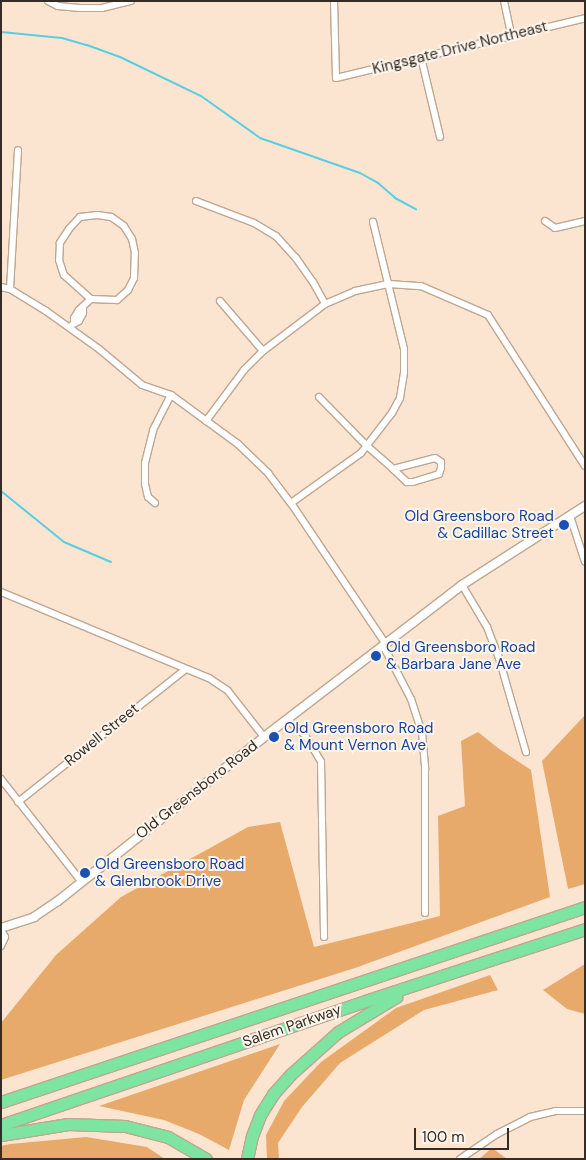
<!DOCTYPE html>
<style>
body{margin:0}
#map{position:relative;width:586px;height:1160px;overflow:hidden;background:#fce5d0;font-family:"DM Sans",sans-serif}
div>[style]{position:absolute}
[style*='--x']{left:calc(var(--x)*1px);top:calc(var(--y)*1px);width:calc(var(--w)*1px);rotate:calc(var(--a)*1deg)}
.forest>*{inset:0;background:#e8aa6b}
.stream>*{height:2px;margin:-1px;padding:0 1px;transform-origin:1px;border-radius:1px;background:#59cee3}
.roads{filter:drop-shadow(1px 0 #bda793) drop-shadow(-1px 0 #bda793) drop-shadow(0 1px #bda793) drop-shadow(0 -1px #bda793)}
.minor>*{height:6px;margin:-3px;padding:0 3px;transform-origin:3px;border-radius:3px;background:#fff}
.tertiary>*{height:8px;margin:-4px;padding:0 4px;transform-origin:4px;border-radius:4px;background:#fff}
.motorway>*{height:11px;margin:-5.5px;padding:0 5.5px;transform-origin:5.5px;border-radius:5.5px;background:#7ee4a2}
.dots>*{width:14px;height:14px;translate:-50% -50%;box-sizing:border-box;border:2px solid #fef5ed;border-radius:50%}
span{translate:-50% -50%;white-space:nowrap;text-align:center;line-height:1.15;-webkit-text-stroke:4px #fef5ed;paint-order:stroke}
.street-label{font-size:15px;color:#352d25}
.transit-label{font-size:15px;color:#164399}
.right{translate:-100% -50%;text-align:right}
.left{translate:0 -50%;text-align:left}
.frame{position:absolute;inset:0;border:2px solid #352d25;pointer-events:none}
.scale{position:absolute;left:414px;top:1128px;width:95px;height:22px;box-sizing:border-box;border:2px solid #352d25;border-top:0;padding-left:6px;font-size:15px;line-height:18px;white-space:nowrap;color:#352d25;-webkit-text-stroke:4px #fef5ed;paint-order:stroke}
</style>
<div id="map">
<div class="forest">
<div style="clip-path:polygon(585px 715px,585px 884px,568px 889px,542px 761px)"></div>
<div style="clip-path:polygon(478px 732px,498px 748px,531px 770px,550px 897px,355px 968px,1px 1080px,1px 1023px,56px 955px,121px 897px,248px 827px,280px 822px,314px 947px,440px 916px,438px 816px,465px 806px,461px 741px)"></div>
<div style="clip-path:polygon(585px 964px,585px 1014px,567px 1009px,543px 990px)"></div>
<div style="clip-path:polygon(490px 975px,498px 990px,424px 1010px,340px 1063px,302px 1107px,278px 1143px,279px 1159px,267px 1159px,266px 1135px,284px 1101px,321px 1062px,396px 1008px)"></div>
<div style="clip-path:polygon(280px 1044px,244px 1100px,229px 1150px,199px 1134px,164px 1120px,99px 1106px)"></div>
<div style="clip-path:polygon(86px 1137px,147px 1147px,165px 1159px,1px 1159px,1px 1146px,10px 1144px)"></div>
<div style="clip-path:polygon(492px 1148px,507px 1159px,479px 1159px)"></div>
</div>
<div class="stream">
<div style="--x:1;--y:32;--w:61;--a:5.6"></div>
<div style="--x:62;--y:38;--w:26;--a:16"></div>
<div style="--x:87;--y:45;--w:35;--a:20"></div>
<div style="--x:120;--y:57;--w:90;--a:25.7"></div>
<div style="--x:201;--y:96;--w:72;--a:35.4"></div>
<div style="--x:260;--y:138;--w:106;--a:19.3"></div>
<div style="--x:360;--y:173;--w:21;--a:29"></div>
<div style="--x:378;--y:183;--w:23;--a:41"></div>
<div style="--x:395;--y:198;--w:24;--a:28"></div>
<div style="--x:1;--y:491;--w:81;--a:39"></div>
<div style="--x:64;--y:542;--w:51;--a:23.1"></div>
</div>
<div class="roads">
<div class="minor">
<div style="--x:48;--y:1;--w:11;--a:27"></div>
<div style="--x:58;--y:6;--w:22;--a:5"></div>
<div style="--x:80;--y:8;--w:22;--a:0"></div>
<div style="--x:102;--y:8;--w:30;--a:-14"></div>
<div style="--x:334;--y:1;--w:77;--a:88.5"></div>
<div style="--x:336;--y:78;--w:256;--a:-13.5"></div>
<div style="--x:504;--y:1;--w:35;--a:78"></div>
<div style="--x:421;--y:57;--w:82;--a:76.6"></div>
<div style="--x:196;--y:201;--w:62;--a:20.8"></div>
<div style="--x:254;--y:223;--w:26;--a:31"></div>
<div style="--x:276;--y:236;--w:30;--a:48"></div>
<div style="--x:296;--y:258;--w:29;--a:55"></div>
<div style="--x:313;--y:282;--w:25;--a:61"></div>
<div style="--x:545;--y:221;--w:12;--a:35"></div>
<div style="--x:555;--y:228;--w:31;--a:-13"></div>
<div style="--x:1;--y:287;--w:9;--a:13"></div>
<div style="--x:10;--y:289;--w:42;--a:31.4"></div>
<div style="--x:46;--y:311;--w:65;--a:35.6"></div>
<div style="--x:99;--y:349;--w:56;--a:39.9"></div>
<div style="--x:142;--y:385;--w:31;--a:19"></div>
<div style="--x:171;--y:395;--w:83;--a:36.2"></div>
<div style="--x:238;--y:444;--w:42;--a:44"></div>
<div style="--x:268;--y:473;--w:38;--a:53"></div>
<div style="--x:291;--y:503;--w:169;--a:56.1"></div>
<div style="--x:385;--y:643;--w:8;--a:83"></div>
<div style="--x:386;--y:651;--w:54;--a:62.5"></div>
<div style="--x:411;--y:699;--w:35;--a:72"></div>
<div style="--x:422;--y:732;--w:37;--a:85"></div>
<div style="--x:425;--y:769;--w:144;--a:90"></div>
<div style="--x:10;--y:289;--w:139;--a:-86.7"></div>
<div style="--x:220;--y:301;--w:66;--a:49.3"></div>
<div style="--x:74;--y:323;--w:5;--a:-90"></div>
<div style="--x:74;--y:318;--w:9;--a:-58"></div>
<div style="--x:79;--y:310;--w:16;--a:-43"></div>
<div style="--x:91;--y:299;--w:26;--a:2"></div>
<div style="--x:117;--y:300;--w:15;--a:-42"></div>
<div style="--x:128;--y:290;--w:13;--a:-63"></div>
<div style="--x:134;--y:278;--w:25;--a:-88"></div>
<div style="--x:135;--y:253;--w:14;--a:-102"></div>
<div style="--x:132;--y:239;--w:15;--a:-122"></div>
<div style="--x:124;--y:226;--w:16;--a:-145"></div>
<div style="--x:111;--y:217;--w:14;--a:-172"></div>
<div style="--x:97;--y:215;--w:17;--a:173"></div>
<div style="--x:80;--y:217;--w:16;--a:133"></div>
<div style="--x:69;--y:229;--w:17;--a:123"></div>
<div style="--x:60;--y:243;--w:17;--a:93"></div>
<div style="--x:59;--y:260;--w:16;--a:72"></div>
<div style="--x:64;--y:275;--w:36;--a:42"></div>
<div style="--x:72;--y:325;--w:8;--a:-30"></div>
<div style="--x:79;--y:321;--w:9;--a:-63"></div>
<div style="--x:83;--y:313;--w:5;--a:-90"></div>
<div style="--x:319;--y:397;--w:69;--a:45.6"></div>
<div style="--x:367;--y:446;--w:35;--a:41"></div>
<div style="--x:393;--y:469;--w:19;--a:43"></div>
<div style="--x:407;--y:482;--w:6;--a:0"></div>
<div style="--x:413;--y:482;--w:27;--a:-17"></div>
<div style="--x:439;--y:474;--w:6;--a:-72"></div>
<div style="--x:441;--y:468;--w:6;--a:-90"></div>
<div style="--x:441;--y:462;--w:7;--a:-146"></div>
<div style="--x:435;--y:458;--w:43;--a:165.3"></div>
<div style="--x:206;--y:421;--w:64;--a:-53.3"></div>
<div style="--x:244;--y:370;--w:27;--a:-45"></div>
<div style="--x:263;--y:351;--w:78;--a:-37.2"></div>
<div style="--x:325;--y:304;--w:33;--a:-23"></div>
<div style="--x:355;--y:291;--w:35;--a:-12"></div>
<div style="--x:389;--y:284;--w:32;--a:4"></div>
<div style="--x:421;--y:286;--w:73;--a:23.4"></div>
<div style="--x:488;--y:315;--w:179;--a:57.3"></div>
<div style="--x:155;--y:503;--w:9;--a:-139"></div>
<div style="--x:148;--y:497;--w:13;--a:-103"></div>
<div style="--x:145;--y:484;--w:21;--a:-90"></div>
<div style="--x:145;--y:463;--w:34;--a:-76"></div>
<div style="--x:153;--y:430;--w:39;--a:-63"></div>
<div style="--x:291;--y:503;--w:86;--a:-35.5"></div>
<div style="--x:361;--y:453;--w:51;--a:-52.2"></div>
<div style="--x:392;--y:413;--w:17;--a:-62"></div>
<div style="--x:400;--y:398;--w:26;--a:-81"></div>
<div style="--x:404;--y:372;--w:23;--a:-90"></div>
<div style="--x:404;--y:349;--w:131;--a:-103.7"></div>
<div style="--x:570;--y:516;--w:48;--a:71.9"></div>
<div style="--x:462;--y:585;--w:49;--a:59.2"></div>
<div style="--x:487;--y:627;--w:33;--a:69"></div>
<div style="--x:499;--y:658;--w:98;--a:74"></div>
<div style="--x:1;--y:592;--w:225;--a:22.5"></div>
<div style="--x:209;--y:678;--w:23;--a:34"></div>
<div style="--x:228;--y:691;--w:58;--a:52"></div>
<div style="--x:287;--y:719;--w:24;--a:42"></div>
<div style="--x:305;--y:735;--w:31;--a:59"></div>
<div style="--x:321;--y:762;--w:175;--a:89"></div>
<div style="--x:1;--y:779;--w:130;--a:51.9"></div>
<div style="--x:18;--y:802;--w:214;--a:-38.4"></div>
<div style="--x:1;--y:930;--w:8;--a:60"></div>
<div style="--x:5;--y:937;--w:10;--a:114"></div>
<div style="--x:460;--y:1159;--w:45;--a:-34"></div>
<div style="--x:497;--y:1134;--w:37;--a:-27"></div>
<div style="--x:530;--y:1117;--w:26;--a:-13"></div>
<div style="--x:555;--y:1111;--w:30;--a:0"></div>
</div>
<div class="tertiary">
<div style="--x:1;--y:928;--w:35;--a:-18"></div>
<div style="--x:34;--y:917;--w:29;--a:-34"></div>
<div style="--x:58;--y:901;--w:263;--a:-38.5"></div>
<div style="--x:264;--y:737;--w:250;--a:-37.5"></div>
<div style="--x:462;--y:585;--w:146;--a:-32.7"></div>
</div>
<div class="motorway">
<div style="--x:1;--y:1102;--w:616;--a:-18.46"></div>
<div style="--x:1;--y:1125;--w:388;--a:-18.8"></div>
<div style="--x:368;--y:1000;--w:228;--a:-18.1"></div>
<div style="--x:1;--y:1135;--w:68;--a:-9.3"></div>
<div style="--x:68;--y:1124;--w:57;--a:2"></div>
<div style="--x:125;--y:1126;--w:44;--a:14.3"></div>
<div style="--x:168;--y:1137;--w:44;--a:30.1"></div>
<div style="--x:247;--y:1159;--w:24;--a:-78"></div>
<div style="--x:252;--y:1136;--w:22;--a:-69"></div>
<div style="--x:260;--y:1115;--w:25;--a:-58"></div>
<div style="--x:273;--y:1094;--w:27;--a:-48"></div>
<div style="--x:291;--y:1074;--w:63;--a:-41.8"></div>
<div style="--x:338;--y:1032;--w:68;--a:-31.1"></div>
</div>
</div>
<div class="dots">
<div style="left:564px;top:525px;background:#1a4fb4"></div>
<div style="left:376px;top:656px;background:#1a4fb4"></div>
<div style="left:274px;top:737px;background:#1a4fb4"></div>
<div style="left:85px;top:873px;background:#1a4fb4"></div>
</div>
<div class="street-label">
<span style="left:460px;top:48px;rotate:-14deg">Kingsgate Drive Northeast</span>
<span style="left:102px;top:735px;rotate:-39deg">Rowell Street</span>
<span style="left:197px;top:790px;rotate:-38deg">Old Greensboro Road</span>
<span style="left:292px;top:1026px;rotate:-19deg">Salem Parkway</span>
</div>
<div class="transit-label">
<span class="right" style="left:554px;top:525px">Old Greensboro Road<br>&amp; Cadillac Street</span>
<span class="left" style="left:386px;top:656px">Old Greensboro Road<br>&amp; Barbara Jane Ave</span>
<span class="left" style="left:284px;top:737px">Old Greensboro Road<br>&amp; Mount Vernon Ave</span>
<span class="left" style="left:95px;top:873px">Old Greensboro Road<br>&amp; Glenbrook Drive</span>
</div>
<div class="frame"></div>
<div class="scale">100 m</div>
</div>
